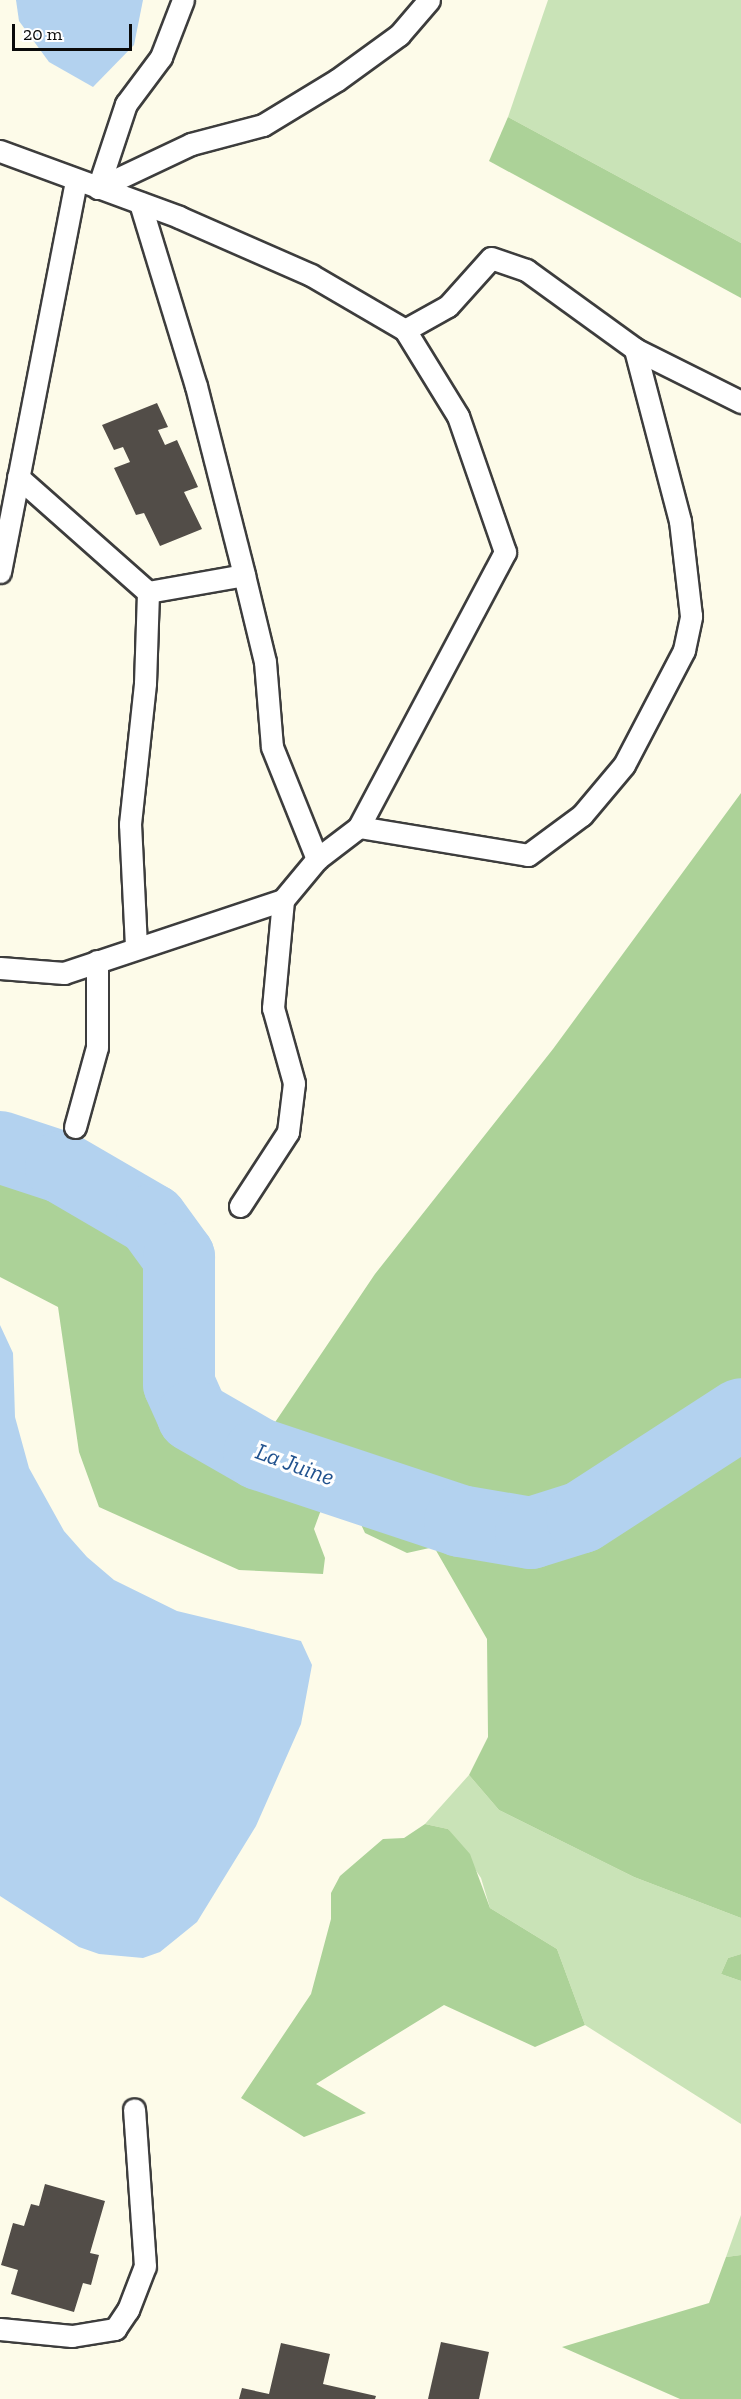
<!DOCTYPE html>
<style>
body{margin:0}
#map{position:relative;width:741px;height:2399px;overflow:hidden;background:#fdfbe9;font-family:"Zilla Slab",serif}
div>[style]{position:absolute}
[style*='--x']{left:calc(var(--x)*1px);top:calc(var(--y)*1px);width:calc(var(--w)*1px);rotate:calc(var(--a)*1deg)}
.green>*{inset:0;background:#c9e3b7}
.forest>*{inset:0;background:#acd298}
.water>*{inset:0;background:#b3d2ef}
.river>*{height:72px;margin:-36px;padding:0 36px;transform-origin:36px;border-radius:36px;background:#b3d2ef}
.building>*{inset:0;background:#524d48}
.roads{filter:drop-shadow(2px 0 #3d3d3d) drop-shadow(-2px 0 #3d3d3d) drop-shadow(0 2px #3d3d3d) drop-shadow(0 -2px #3d3d3d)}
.service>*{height:21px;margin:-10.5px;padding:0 10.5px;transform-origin:10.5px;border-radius:10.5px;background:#fff}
span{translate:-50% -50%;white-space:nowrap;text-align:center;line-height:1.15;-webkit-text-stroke:6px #fff;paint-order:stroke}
.water-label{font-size:24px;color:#21528e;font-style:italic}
.scale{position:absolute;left:12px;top:24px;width:120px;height:27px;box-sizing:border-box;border:3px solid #0a0a0a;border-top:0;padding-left:8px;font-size:18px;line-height:21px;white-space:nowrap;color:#0a0a0a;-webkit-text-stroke:4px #fff;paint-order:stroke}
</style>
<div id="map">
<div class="green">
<div style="clip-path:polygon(548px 0,741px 0,741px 243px,508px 117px)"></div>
<div style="clip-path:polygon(469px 1775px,499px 1810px,634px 1877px,741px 1918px,741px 1954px,728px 1958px,721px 1974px,741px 1981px,741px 2124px,585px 2025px,557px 1949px,490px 1908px,481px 1878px,448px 1829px,425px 1824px)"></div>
<div style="clip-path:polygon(741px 2215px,741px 2255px,726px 2257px)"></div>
</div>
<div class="forest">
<div style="clip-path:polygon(508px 117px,741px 243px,741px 298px,489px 161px)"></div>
<div style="clip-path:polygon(741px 793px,741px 1918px,634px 1877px,499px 1810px,469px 1775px,488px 1737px,487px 1639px,434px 1547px,407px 1553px,365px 1533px,351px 1503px,325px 1499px,314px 1529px,325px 1558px,323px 1574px,239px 1570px,99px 1507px,79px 1452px,58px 1307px,0 1277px,0 1147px,79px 1173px,150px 1217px,178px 1255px,179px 1384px,194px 1415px,255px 1452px,375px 1274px,553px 1049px)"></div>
<div style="clip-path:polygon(425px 1824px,448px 1829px,470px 1854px,490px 1908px,557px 1949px,585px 2025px,535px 2047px,444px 2005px,316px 2084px,366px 2113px,304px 2137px,241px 2098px,311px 1994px,331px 1919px,331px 1893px,340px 1876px,383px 1839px,404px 1838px)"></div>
<div style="clip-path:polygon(741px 1954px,741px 1981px,721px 1974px,728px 1958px)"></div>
<div style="clip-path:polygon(741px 2255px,741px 2399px,680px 2399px,562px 2347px,709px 2303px,726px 2257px)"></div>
</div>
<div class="water">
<div style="clip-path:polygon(16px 0,143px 0,134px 45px,93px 87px,49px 62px,19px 21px)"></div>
<div style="clip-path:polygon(0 1325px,13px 1353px,15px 1417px,29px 1468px,64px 1531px,87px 1557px,114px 1580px,177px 1611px,301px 1641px,312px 1665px,301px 1724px,256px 1826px,197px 1922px,160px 1952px,143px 1958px,99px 1954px,79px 1947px,0 1896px)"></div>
</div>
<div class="river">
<div style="--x:0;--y:1147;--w:64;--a:18.2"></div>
<div style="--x:61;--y:1167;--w:105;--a:30.2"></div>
<div style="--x:152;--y:1220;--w:46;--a:53.9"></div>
<div style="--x:179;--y:1257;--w:127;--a:90"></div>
<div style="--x:179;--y:1384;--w:35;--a:66"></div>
<div style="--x:193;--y:1416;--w:76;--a:29.9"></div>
<div style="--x:259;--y:1454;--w:212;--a:18.4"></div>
<div style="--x:460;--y:1521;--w:72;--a:9.6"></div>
<div style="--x:531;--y:1533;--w:53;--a:-17.4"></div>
<div style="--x:582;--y:1517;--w:189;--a:-32.9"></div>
</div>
<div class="building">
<div style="clip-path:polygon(157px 403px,168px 427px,158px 430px,165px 445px,177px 440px,198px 487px,184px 492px,202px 529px,160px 546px,144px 513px,136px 515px,114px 468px,130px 462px,123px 447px,114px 450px,102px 425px)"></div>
<div style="clip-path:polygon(45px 2184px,105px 2201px,90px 2253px,99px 2255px,91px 2285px,83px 2283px,74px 2312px,11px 2294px,18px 2270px,1px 2265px,13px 2223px,24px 2226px,31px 2204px,39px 2206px)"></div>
<div style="clip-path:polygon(441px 2342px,489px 2352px,479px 2399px,428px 2399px)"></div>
<div style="clip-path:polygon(281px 2343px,330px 2354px,323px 2384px,376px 2396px,375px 2399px,239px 2399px,242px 2388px,269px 2394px)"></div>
</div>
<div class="roads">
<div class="service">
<div style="--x:0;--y:151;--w:191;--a:20.2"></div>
<div style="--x:179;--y:217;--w:144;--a:23.7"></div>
<div style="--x:311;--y:275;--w:109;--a:30.3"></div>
<div style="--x:405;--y:330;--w:101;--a:58.4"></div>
<div style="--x:458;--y:416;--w:144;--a:70.9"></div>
<div style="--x:505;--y:552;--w:311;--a:118"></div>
<div style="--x:359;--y:827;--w:53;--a:142.7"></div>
<div style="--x:317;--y:859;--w:53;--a:129.7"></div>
<div style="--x:283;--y:900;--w:231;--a:161.6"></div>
<div style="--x:64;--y:973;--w:64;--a:-175.5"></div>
<div style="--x:98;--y:188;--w:103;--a:-25.3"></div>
<div style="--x:191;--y:144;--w:74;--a:-14.8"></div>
<div style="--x:263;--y:125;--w:87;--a:-31.3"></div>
<div style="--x:337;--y:80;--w:77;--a:-36"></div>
<div style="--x:399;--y:35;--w:46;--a:-49.4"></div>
<div style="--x:98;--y:188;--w:89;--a:-71.6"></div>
<div style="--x:126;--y:104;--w:59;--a:-53.3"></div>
<div style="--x:161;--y:57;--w:61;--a:-68.9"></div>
<div style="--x:140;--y:203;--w:191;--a:73"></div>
<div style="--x:196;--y:386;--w:195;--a:75.7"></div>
<div style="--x:405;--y:330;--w:49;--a:-29.2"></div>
<div style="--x:448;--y:306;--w:64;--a:-48.1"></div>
<div style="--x:491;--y:258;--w:37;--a:19"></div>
<div style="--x:526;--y:270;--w:135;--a:35.9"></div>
<div style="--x:635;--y:349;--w:119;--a:26.6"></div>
<div style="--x:18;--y:477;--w:174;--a:41.5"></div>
<div style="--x:148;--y:592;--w:97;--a:-10"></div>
<div style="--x:244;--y:575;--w:89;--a:76.4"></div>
<div style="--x:265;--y:662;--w:85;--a:85.3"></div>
<div style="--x:272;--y:747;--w:121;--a:68.1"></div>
<div style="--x:0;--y:572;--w:399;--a:-79"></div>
<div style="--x:359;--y:827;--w:171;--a:9.4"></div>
<div style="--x:528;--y:855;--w:67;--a:-36.5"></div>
<div style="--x:582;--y:815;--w:65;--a:-50"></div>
<div style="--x:624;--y:765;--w:130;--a:-62.4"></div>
<div style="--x:684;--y:650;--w:35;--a:-78"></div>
<div style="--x:691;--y:616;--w:96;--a:-96.6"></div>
<div style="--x:680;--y:521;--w:178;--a:-104.7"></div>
<div style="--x:136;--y:946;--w:122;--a:-92.8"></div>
<div style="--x:130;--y:824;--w:142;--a:-83.9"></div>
<div style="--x:145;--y:683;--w:91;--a:-88.1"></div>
<div style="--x:75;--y:1127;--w:83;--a:-74.6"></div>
<div style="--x:97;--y:1047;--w:86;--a:-90"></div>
<div style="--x:240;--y:1206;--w:88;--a:-57"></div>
<div style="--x:288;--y:1132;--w:49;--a:-83"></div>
<div style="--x:294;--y:1083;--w:78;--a:-105.6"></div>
<div style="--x:273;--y:1008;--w:108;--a:-84.7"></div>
<div style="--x:0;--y:2329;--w:72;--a:5.6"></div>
<div style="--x:72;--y:2336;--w:44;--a:-9.2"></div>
<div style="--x:115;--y:2329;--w:23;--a:-56"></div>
<div style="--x:128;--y:2310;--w:47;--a:-68.9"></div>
<div style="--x:145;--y:2266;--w:157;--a:-94"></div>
</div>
</div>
<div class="water-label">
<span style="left:295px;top:1464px;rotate:20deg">La Juine</span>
</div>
<div class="scale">20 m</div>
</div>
